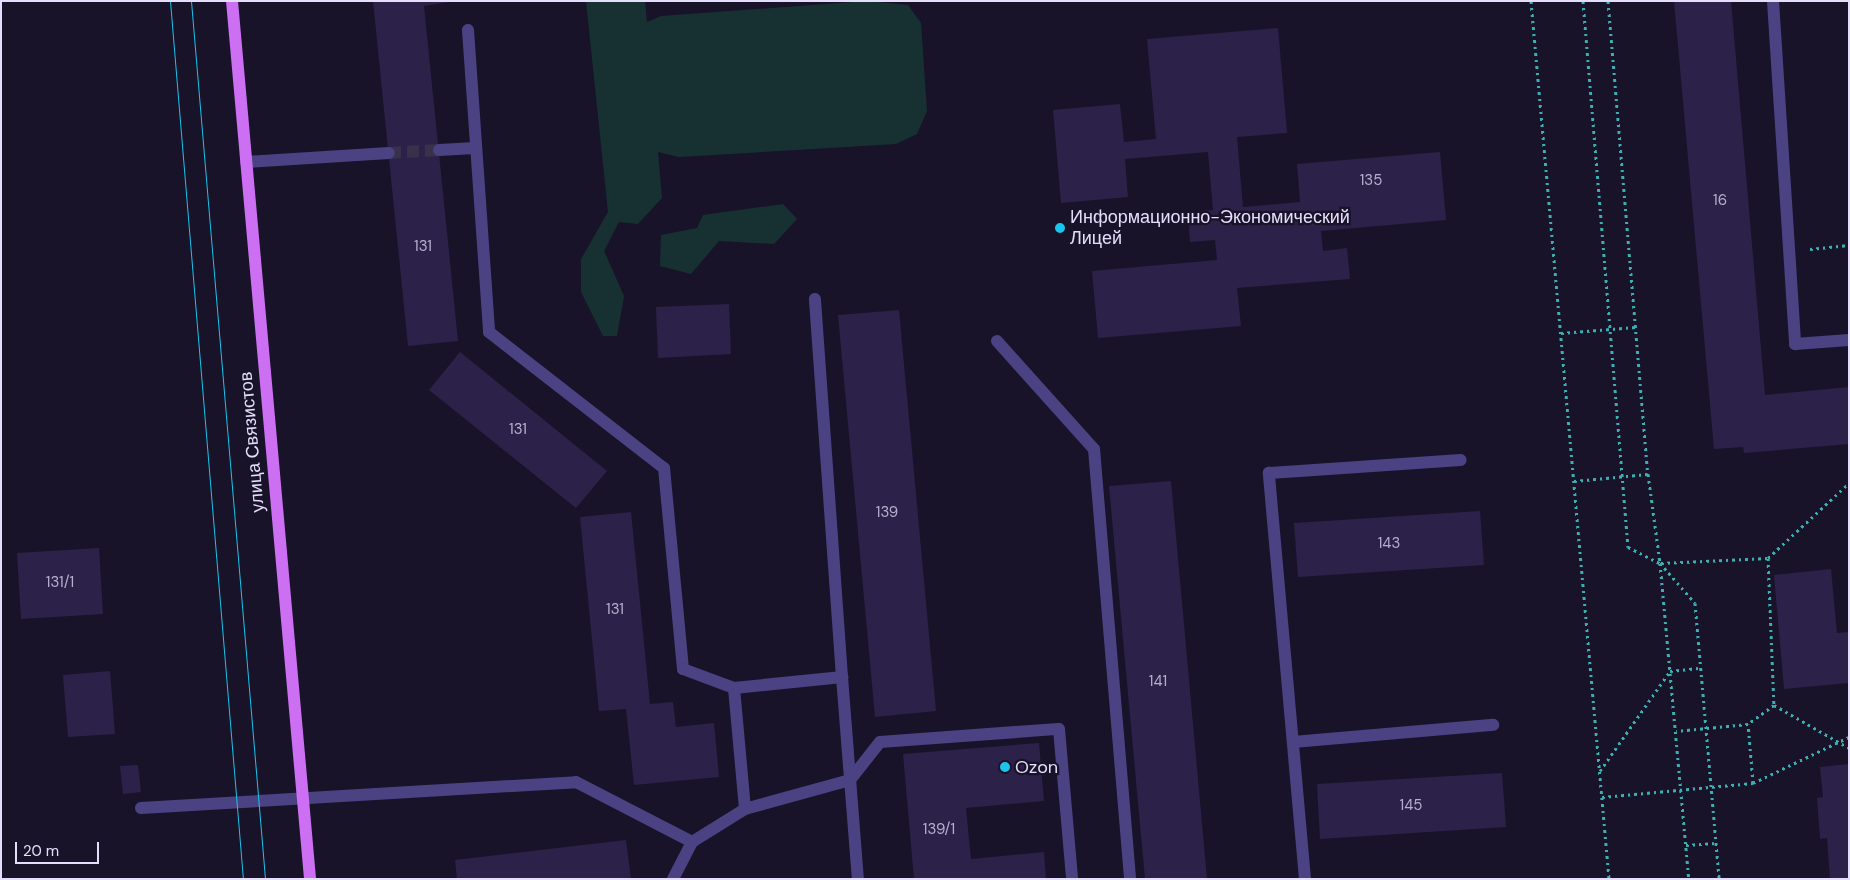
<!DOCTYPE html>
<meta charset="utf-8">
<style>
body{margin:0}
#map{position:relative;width:1850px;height:880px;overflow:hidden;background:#191329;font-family:"DM Sans",sans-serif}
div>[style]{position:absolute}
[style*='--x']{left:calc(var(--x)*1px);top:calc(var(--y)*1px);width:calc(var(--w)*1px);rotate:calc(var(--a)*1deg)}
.green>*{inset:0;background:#173133}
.building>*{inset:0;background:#2c2149}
.minor-tunnel>*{height:12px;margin-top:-6px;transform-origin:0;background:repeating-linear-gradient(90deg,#373149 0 12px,transparent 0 18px)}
.path>*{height:3px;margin-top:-1.5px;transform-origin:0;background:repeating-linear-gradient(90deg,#3cafb3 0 2.5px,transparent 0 6.5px)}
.minor>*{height:12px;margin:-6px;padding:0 6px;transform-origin:6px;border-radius:6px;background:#4b4284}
.major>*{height:12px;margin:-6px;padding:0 6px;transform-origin:6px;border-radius:6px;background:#cd6ff2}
.tram>*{height:1px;margin:-0.5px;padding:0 0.5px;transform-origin:0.5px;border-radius:0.5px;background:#1bc4eb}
.dots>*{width:14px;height:14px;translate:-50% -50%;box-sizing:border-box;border:2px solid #191329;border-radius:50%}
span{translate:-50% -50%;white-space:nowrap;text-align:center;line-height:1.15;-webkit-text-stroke:4.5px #191329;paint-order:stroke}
.number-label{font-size:15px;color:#b6afcf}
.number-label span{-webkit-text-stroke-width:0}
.poi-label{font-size:18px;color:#e4defc}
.left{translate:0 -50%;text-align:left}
.street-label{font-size:18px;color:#e4defc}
.frame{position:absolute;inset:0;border:2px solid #e4defc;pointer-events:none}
.scale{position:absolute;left:15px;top:842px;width:84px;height:22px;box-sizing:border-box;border:2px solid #e4defc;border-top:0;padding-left:6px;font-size:15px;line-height:18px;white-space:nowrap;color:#e4defc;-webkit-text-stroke:4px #191329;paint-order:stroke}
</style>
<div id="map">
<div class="green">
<div style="clip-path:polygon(586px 1px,645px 1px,647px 22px,661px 16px,867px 1px,908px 5px,921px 23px,927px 111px,917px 134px,896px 144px,679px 157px,658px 152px,662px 198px,638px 224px,619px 222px,604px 251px,624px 296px,617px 336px,603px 336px,581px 292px,581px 259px,608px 212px)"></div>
<div style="clip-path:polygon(783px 204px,797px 219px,774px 244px,719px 241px,691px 274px,660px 266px,661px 235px,697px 228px,703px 215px)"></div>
</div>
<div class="building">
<div style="clip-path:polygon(373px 1px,456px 1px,424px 6px,458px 341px,408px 346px)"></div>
<div style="clip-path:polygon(1674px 1px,1731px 1px,1765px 395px,1849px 387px,1849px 444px,1744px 453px,1743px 447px,1714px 449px)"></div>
<div style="clip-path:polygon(1278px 28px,1287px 133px,1237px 137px,1243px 207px,1300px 202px,1297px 164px,1440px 152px,1446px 220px,1321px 231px,1323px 251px,1347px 248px,1350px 279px,1237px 288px,1241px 326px,1098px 338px,1092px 271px,1217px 260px,1215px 240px,1190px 242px,1188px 212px,1213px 210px,1208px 152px,1125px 159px,1128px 197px,1061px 203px,1053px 110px,1120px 104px,1124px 142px,1156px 139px,1147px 39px)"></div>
<div style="clip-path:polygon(729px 304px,731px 354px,658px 358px,656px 307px)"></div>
<div style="clip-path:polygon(899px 310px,936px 711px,875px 717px,838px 315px)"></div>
<div style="clip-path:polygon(460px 352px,607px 471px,576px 508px,429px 390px)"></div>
<div style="clip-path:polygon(1171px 481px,1207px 879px,1145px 879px,1109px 486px)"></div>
<div style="clip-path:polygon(1480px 511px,1484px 565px,1298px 577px,1294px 523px)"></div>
<div style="clip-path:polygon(631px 512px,650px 704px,673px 702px,676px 727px,714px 723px,719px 777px,634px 785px,626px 709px,599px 711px,580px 517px)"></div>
<div style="clip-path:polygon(99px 548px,103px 614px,21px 619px,17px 553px)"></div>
<div style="clip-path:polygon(1831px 569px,1837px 633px,1849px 632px,1849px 683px,1784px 689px,1774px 575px)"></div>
<div style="clip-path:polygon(110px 671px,115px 734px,68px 737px,63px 675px)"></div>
<div style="clip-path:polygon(1039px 743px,1044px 801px,966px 808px,971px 859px,1044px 852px,1046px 879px,914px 879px,903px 754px)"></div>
<div style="clip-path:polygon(1849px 764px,1849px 879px,1830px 879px,1827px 838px,1820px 839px,1817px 798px,1823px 797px,1820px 767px)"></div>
<div style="clip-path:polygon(138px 765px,141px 792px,123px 794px,120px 766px)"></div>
<div style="clip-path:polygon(1502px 773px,1506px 827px,1320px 839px,1317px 784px)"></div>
<div style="clip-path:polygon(626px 840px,631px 879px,457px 879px,455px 860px)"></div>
</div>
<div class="minor-tunnel">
<div style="--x:389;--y:153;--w:50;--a:-3.4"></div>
</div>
<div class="path">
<div style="--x:1531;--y:1;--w:881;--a:84.92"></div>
<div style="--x:1583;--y:1;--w:548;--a:85.29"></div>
<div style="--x:1628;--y:547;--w:36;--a:27"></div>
<div style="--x:1660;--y:563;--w:53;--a:48.8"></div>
<div style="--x:1695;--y:603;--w:277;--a:85"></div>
<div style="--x:1608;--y:1;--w:475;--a:85.2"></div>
<div style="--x:1648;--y:474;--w:90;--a:82.3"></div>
<div style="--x:1660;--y:563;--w:317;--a:84.8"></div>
<div style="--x:1810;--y:249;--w:39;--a:-6"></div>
<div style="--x:1561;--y:333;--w:75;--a:-4.6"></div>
<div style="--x:1574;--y:481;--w:74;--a:-5.4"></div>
<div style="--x:1768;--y:558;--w:110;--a:-42.8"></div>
<div style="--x:1661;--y:563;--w:107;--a:-2.7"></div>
<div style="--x:1768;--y:558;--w:147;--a:87.7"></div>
<div style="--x:1774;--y:705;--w:32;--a:144"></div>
<div style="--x:1774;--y:705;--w:86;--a:29.8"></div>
<div style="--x:1600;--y:771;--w:122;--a:-55"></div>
<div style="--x:1670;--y:671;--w:31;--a:-6"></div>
<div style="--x:1753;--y:783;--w:106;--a:-25.6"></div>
<div style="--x:1602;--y:797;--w:152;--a:-5.3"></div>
<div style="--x:1753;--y:783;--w:59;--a:-94.8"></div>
<div style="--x:1748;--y:724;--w:72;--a:174.4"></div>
<div style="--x:1686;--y:845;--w:30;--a:-4"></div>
</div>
<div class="minor">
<div style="--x:1773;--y:1;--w:344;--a:86.3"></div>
<div style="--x:1795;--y:344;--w:54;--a:-4.2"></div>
<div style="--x:468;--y:30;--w:303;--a:86"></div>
<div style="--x:489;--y:332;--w:222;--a:37.9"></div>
<div style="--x:664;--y:468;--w:202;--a:84.6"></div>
<div style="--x:683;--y:669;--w:54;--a:20.4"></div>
<div style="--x:734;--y:688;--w:121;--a:84.8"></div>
<div style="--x:439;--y:150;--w:36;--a:-3"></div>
<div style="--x:246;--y:162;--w:143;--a:-3.6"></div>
<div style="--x:997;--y:341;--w:145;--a:48.1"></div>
<div style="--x:1094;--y:449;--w:432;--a:85.2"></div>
<div style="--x:842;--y:677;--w:203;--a:85.5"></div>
<div style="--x:734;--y:688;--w:109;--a:-5.8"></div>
<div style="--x:842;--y:677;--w:379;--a:-94.1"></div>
<div style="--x:1293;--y:742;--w:201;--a:-4.9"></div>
<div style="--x:141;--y:808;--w:436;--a:-3.4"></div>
<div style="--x:576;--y:782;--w:131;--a:27.3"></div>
<div style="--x:692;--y:842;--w:62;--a:-31.9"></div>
<div style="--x:745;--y:809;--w:109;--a:-15.4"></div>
<div style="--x:850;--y:780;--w:48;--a:-51.7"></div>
<div style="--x:880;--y:742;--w:179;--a:-4.2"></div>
<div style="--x:1059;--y:729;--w:151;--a:85"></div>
<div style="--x:673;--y:879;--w:42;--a:-62.8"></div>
<div style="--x:1305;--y:879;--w:408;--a:-95.1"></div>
<div style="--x:1269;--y:473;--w:192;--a:-3.9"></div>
</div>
<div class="major">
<div style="--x:232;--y:1;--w:881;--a:84.92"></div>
</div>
<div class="tram">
<div style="--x:170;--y:1;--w:881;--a:85.25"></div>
<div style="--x:191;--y:1;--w:881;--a:85.18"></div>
</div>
<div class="dots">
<div style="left:1060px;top:228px;background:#1bc4eb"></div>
<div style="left:1005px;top:767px;background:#1bc4eb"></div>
</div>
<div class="number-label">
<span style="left:1371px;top:181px">135</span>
<span style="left:1720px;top:201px">16</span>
<span style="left:423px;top:247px">131</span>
<span style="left:518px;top:430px">131</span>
<span style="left:887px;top:513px">139</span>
<span style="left:1389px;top:544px">143</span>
<span style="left:60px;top:583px">131/1</span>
<span style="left:615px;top:610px">131</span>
<span style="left:1158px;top:682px">141</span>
<span style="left:1411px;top:806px">145</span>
<span style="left:939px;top:830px">139/1</span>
</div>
<div class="poi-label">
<span class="left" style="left:1070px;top:228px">Информационно-Экономический<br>Лицей</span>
<span class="left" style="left:1015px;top:767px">Ozon</span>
</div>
<div class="street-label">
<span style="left:252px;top:442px;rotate:-95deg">улица Связистов</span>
</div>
<div class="frame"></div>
<div class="scale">20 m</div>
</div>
